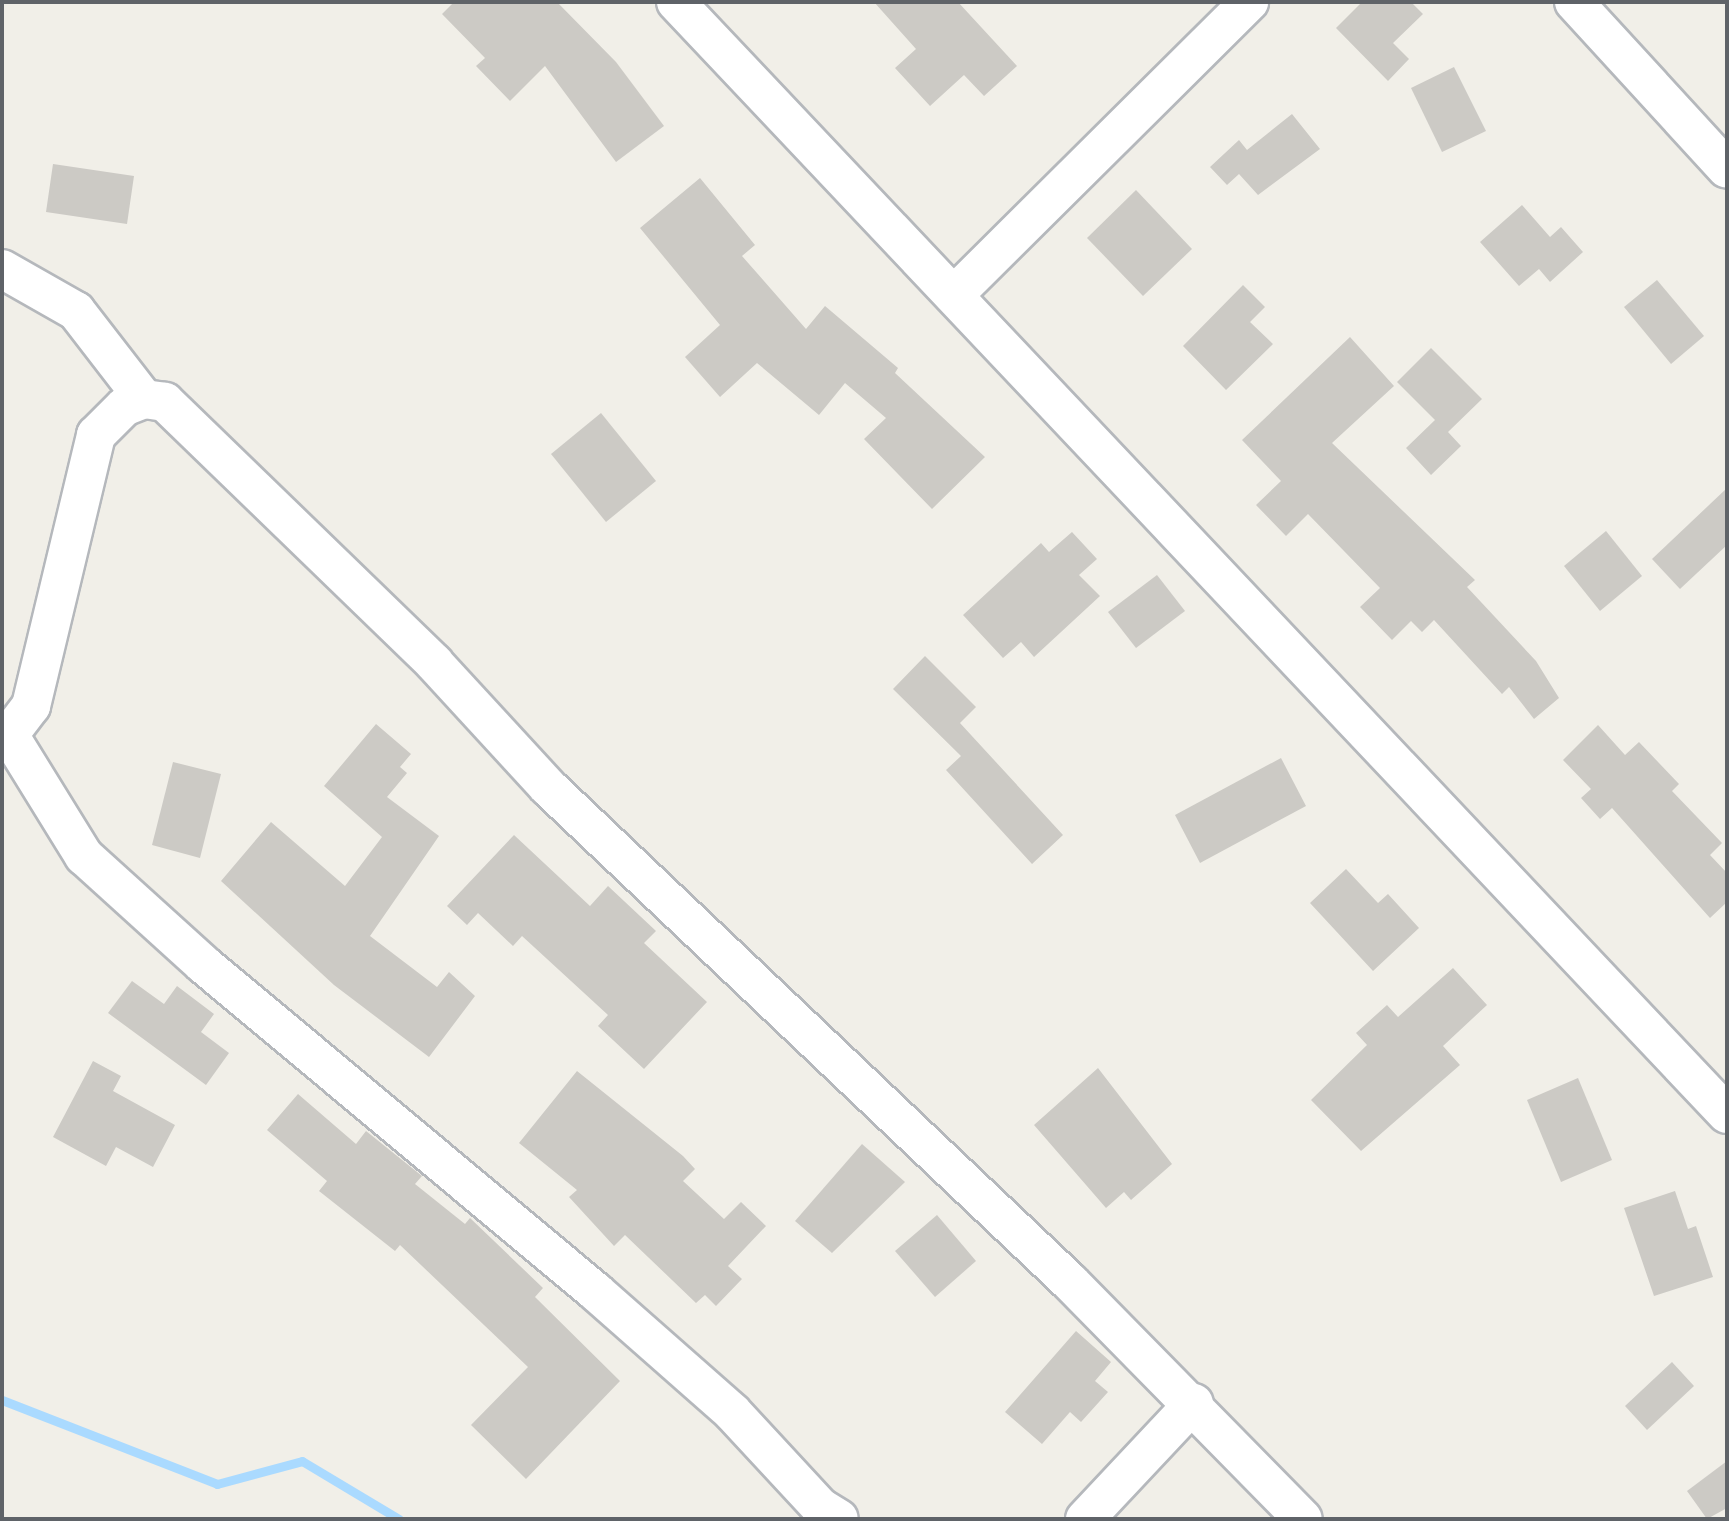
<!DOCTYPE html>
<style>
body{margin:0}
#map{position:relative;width:1729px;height:1521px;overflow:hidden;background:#f1efe8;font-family:"Exo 2",sans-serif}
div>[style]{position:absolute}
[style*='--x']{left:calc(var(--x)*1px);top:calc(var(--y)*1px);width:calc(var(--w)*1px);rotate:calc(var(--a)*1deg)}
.stream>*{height:9px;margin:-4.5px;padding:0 4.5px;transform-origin:4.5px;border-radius:4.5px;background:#aadaff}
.building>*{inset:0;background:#cccac5}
.roads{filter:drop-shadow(2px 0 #b5b8bc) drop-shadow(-2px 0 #b5b8bc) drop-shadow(0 2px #b5b8bc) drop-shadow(0 -2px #b5b8bc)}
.minor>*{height:38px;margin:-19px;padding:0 19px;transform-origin:19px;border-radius:19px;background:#fff}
span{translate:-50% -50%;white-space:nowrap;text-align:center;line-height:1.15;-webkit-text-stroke:6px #fff;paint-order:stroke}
.frame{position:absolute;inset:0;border:4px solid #5f6368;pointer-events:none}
</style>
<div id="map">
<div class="stream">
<div style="--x:2;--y:1400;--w:231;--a:21.3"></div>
<div style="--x:217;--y:1484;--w:88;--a:-15.1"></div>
<div style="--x:302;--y:1461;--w:113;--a:30.9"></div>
</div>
<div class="building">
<div style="clip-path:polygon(454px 2px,557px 2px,616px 62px,664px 126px,616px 162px,545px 66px,510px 101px,476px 66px,485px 58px,442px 14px)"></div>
<div style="clip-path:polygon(874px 2px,958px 2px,1017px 66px,984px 96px,964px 75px,930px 106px,895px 68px,916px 49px)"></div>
<div style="clip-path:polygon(1362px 2px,1411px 2px,1423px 14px,1393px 43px,1409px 59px,1388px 81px,1336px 28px)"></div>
<div style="clip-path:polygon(1454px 67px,1486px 131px,1442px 152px,1411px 88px)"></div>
<div style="clip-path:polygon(1292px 114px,1320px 149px,1258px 195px,1239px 174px,1227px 185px,1210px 167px,1239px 140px,1247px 150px)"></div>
<div style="clip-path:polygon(53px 164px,134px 176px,127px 224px,46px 212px)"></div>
<div style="clip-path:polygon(700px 178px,755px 245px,742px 256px,806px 329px,825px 306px,898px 368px,895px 373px,985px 457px,932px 509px,864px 439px,886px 418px,845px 383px,819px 415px,757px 363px,720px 397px,685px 357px,720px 325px,640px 228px)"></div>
<div style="clip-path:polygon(1136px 190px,1192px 249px,1143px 296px,1087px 238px)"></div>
<div style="clip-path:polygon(1522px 205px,1550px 237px,1561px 227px,1583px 252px,1550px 282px,1539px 269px,1519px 286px,1480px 242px)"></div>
<div style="clip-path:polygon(1657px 280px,1704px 336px,1671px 364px,1624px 307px)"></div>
<div style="clip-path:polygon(1243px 285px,1265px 307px,1250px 322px,1273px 344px,1226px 390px,1183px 346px)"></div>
<div style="clip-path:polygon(1350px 337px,1394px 386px,1332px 443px,1475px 580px,1467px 587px,1536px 661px,1559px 698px,1534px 719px,1509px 687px,1502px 694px,1434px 620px,1422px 632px,1411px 621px,1392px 640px,1360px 607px,1380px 588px,1308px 514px,1286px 536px,1256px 505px,1281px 481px,1242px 440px)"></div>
<div style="clip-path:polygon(1431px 348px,1482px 399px,1448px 432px,1461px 446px,1431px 475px,1406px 448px,1435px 420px,1397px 382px)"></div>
<div style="clip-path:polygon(601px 413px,656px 481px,606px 522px,551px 454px)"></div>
<div style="clip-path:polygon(1727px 488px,1727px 545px,1680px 589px,1652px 559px)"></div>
<div style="clip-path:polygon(1606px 531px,1642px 576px,1600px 611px,1564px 566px)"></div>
<div style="clip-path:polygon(1072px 532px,1097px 559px,1079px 575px,1100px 596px,1034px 657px,1021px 642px,1003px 658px,963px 615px,1041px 543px,1049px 552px)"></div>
<div style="clip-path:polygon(1157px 575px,1185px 611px,1136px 648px,1108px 612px)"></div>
<div style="clip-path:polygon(925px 656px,976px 707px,960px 723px,1063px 835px,1032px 864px,946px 770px,961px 756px,893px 689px)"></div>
<div style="clip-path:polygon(376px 724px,411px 754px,400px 767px,407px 773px,387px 797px,439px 836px,370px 936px,437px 987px,449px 972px,475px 996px,429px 1057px,334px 985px,221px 881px,271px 822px,345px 886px,382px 837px,324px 786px)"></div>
<div style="clip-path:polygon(1598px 725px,1625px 755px,1639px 742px,1679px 784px,1672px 791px,1722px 843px,1710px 855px,1727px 873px,1727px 902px,1710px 918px,1612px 808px,1600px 819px,1581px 798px,1591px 789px,1563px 760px)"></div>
<div style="clip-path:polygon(1281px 758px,1306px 806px,1200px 863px,1175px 815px)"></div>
<div style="clip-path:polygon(173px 762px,221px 774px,200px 858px,152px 845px)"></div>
<div style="clip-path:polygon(514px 835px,590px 906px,608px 886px,656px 931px,644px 943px,707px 1002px,644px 1069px,598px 1026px,608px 1015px,522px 936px,513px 946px,478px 913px,467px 925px,447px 906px)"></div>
<div style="clip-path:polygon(1346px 869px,1378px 903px,1388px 894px,1419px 928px,1373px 971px,1310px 903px)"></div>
<div style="clip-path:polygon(1453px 968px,1487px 1005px,1443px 1046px,1460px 1065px,1361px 1151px,1311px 1100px,1367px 1045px,1356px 1033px,1387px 1005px,1398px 1017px)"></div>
<div style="clip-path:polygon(132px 981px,164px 1004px,177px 986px,214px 1014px,201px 1032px,229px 1053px,206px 1085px,108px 1013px)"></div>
<div style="clip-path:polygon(93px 1061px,121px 1076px,113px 1091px,175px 1125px,153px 1167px,116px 1147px,106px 1166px,53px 1137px)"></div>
<div style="clip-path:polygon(1098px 1068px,1172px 1164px,1131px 1200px,1124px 1192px,1106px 1208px,1034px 1125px)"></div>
<div style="clip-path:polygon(577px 1071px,683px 1156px,695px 1169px,683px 1181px,724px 1219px,741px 1202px,766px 1226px,728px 1266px,742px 1279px,716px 1306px,705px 1295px,696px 1303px,625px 1235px,614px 1246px,569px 1197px,577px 1190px,519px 1143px)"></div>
<div style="clip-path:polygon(1578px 1078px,1612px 1160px,1561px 1182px,1527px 1100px)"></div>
<div style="clip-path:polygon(298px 1094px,356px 1144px,366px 1131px,422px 1176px,415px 1184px,465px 1224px,470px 1218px,543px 1288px,535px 1297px,620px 1381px,526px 1479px,471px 1425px,528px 1367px,400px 1245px,395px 1251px,319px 1191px,327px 1181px,267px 1130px)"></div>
<div style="clip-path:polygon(862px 1144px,905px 1182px,832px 1253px,795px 1221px)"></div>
<div style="clip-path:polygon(1675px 1191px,1688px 1229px,1696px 1226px,1713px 1277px,1654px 1296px,1624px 1208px)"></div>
<div style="clip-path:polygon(937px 1215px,976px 1261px,935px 1297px,895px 1251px)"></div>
<div style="clip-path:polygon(1076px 1331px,1111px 1362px,1095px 1381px,1108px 1392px,1081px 1422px,1070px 1412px,1042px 1444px,1005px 1412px)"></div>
<div style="clip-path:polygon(1672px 1362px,1694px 1386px,1647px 1430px,1625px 1406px)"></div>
<div style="clip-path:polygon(1727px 1461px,1727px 1508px,1707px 1519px,1687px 1491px)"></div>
</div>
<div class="roads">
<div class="minor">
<div style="--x:676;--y:2;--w:1530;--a:46.62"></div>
<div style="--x:1574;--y:2;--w:226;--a:47.5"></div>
<div style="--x:2;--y:269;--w:85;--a:29.6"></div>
<div style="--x:76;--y:311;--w:111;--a:52.3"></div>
<div style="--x:954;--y:295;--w:416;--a:-44.8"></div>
<div style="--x:11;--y:738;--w:139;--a:58.3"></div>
<div style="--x:84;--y:856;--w:161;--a:42.2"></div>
<div style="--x:203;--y:964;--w:512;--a:39.85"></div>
<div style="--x:596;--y:1292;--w:181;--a:41.4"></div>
<div style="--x:732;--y:1412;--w:129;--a:47.2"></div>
<div style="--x:820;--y:1507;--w:22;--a:32"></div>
<div style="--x:2;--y:744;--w:48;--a:-52.7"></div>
<div style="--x:31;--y:706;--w:279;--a:-76.5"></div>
<div style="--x:96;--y:435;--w:40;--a:-45"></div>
<div style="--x:124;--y:407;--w:22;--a:-22"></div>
<div style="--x:144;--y:399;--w:21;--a:8"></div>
<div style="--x:165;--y:402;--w:375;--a:44.1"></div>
<div style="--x:434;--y:663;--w:168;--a:47.4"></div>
<div style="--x:548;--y:787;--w:719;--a:43.48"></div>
<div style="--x:1070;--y:1282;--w:332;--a:45.5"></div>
<div style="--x:1085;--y:1519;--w:159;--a:-46.8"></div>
</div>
</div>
<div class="frame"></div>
</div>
